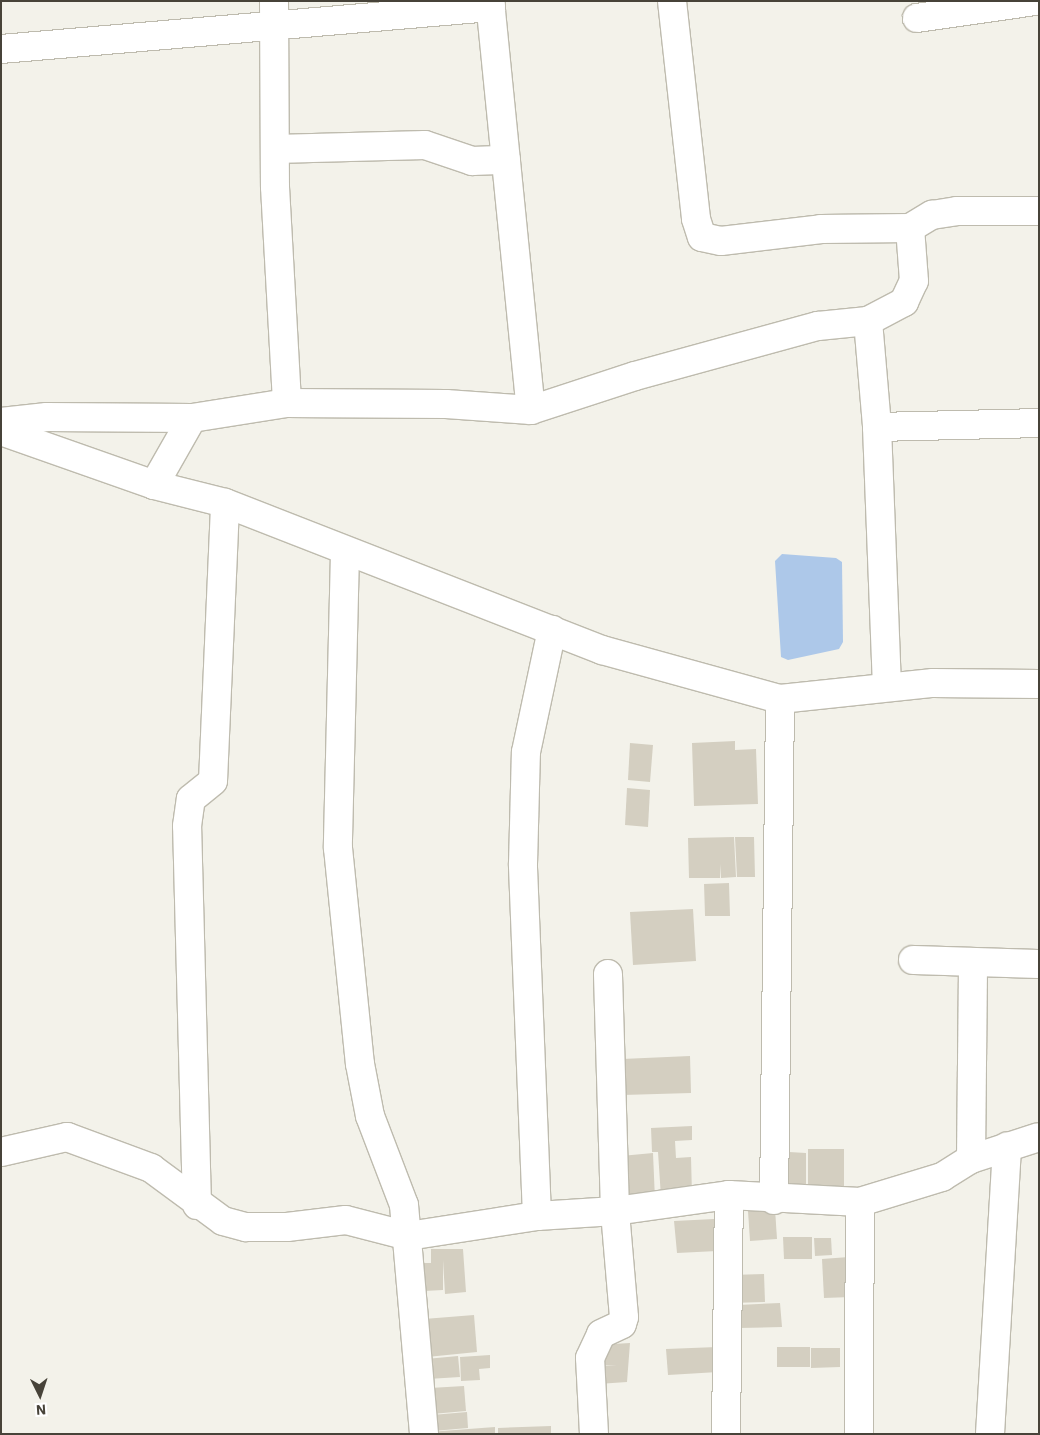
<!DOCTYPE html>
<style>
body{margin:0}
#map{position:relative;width:1040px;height:1435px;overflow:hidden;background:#f3f2ea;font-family:"IBM Plex Sans",sans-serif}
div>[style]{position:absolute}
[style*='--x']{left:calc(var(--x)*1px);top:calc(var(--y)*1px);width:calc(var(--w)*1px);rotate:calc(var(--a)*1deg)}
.water>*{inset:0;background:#adc8e9}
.building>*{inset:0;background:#d4cfc1}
.roads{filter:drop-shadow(1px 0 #bebbae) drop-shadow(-1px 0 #bebbae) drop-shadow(0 1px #bebbae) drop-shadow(0 -1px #bebbae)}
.minor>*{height:28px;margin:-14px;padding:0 14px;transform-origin:14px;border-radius:14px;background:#fff}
span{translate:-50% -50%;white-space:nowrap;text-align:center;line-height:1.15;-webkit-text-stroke:4.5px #fff;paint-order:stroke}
.frame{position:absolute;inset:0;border:2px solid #474339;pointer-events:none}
.north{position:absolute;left:15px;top:1370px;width:50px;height:50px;-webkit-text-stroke:4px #fff;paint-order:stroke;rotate:176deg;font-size:14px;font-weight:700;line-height:20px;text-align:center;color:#474339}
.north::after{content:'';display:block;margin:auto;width:18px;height:22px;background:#474339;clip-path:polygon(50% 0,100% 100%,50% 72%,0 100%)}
</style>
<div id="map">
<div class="water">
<div style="clip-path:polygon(782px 554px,836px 558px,842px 562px,843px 642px,839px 649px,788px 660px,781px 657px,775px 561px)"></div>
</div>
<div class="building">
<div style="clip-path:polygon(735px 741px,735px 750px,756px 749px,758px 804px,694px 806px,692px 743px)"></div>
<div style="clip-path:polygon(630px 743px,653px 745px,650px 782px,628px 780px)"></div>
<div style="clip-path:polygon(627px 788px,650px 790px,648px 827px,625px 825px)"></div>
<div style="clip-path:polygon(734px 837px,736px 877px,721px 878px,720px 864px,720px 878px,689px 878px,688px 838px)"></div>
<div style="clip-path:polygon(735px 837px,754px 837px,755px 877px,737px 877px)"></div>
<div style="clip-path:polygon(729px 883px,730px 916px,705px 916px,704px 884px)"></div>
<div style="clip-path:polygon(693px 909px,696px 961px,633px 965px,630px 912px)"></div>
<div style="clip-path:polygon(690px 1056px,691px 1093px,623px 1095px,622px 1059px)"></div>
<div style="clip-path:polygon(692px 1126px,692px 1140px,675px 1141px,676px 1158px,691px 1157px,692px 1195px,661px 1197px,658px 1152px,652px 1152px,651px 1128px)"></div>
<div style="clip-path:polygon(808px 1149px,844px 1149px,844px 1195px,808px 1195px)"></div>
<div style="clip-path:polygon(789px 1152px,806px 1153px,806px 1194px,789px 1194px)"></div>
<div style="clip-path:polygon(653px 1153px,655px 1200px,624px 1203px,621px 1156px)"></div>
<div style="clip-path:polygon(775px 1209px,777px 1239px,750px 1241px,748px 1211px)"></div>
<div style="clip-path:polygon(714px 1219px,717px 1251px,677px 1253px,674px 1221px)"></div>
<div style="clip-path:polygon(783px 1237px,812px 1237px,812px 1259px,784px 1259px)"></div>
<div style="clip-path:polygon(814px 1238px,831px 1238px,832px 1255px,815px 1256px)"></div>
<div style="clip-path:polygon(431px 1249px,463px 1249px,466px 1292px,445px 1294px,443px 1260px,443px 1290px,424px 1291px,423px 1263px,431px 1263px)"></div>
<div style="clip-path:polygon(849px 1257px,851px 1297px,824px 1298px,822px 1259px)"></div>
<div style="clip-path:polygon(764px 1274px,765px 1302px,732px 1303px,731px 1275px)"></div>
<div style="clip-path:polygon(780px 1303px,782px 1327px,739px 1328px,738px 1305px)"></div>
<div style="clip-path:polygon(474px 1315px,477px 1352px,427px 1357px,424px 1319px)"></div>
<div style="clip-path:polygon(630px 1343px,627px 1382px,598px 1384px,597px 1366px,617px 1365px,598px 1365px,597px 1345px)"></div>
<div style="clip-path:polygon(717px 1347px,718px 1372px,668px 1375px,666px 1349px)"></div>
<div style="clip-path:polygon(777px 1347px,810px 1347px,810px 1367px,777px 1367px)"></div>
<div style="clip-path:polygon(811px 1348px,840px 1348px,840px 1367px,811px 1368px)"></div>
<div style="clip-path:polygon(490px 1355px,490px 1368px,479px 1369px,480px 1380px,461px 1381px,460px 1357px)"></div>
<div style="clip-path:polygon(458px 1356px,460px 1377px,428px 1379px,426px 1359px)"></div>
<div style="clip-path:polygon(464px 1386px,466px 1411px,432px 1414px,430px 1388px)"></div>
<div style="clip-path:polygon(467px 1412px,468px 1428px,433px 1431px,432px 1415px)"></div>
<div style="clip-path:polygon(551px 1426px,551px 1434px,498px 1434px,498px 1428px)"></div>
<div style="clip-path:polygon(495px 1427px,495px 1434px,429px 1434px,429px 1432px)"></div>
</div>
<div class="roads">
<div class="minor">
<div style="--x:274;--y:1;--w:186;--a:89.7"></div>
<div style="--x:275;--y:187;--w:216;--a:86.8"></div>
<div style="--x:490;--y:1;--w:411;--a:84.3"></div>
<div style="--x:672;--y:1;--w:219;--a:83.7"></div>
<div style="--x:696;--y:219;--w:19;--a:72"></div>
<div style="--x:702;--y:237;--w:19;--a:12"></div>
<div style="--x:721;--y:241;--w:101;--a:-6.8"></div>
<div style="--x:821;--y:229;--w:89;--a:-0.6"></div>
<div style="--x:917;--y:18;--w:119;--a:-8.2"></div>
<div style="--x:1;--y:49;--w:492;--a:-4.9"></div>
<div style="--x:275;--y:149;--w:150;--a:-1.5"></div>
<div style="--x:425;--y:145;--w:50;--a:18.8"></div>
<div style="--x:472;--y:161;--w:34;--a:-2"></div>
<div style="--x:868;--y:321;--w:106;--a:85.1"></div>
<div style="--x:877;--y:427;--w:260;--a:87.8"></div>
<div style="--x:1;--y:422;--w:46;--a:-6.2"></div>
<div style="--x:47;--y:417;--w:145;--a:0.4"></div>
<div style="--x:877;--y:427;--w:162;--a:-1.4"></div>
<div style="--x:1;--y:431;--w:162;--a:19.4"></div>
<div style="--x:154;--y:485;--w:73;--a:14.2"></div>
<div style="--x:225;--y:503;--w:405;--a:21.3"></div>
<div style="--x:602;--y:650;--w:185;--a:15.4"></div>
<div style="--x:780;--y:699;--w:154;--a:-6"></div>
<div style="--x:933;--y:683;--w:106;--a:0.5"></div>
<div style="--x:154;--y:485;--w:77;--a:-60.4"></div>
<div style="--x:192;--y:418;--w:96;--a:-9"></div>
<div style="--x:287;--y:403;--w:159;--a:0.4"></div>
<div style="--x:446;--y:404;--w:85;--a:4"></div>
<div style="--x:531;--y:410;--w:109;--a:-18.1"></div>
<div style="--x:635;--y:376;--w:190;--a:-15.3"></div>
<div style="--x:818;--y:326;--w:50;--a:-5.7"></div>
<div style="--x:868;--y:321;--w:41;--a:-27.8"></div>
<div style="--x:904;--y:302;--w:23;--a:-65"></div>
<div style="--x:914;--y:281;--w:53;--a:-94.3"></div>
<div style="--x:910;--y:228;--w:26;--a:-31"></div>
<div style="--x:932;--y:215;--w:25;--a:-9"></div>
<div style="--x:957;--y:211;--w:82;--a:0"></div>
<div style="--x:345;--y:553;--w:295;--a:91.4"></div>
<div style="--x:338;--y:848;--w:217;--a:84.2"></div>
<div style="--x:360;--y:1064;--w:53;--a:79.1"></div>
<div style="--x:370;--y:1116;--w:95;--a:69.1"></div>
<div style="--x:404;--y:1205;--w:230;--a:85"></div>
<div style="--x:913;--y:960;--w:126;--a:1.8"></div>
<div style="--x:1;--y:1152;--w:68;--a:-12.8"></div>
<div style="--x:67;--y:1137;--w:90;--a:20.3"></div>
<div style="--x:151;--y:1168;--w:89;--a:36.4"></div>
<div style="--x:223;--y:1221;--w:24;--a:15"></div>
<div style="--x:246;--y:1227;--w:41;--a:0"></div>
<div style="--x:287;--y:1227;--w:59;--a:-6.8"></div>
<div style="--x:346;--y:1220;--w:64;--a:14.5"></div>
<div style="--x:408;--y:1236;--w:131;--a:-8.8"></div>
<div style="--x:537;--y:1216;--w:78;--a:-3.7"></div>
<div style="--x:615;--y:1211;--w:115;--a:-8"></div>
<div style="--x:729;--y:1195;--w:131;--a:3.1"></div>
<div style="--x:860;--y:1202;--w:86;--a:-17"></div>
<div style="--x:942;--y:1177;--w:34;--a:-32"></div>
<div style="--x:971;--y:1159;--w:71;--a:-17.9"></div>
<div style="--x:971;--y:1159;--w:197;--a:-89.4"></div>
<div style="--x:774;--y:1200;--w:501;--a:-89.31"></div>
<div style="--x:197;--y:1205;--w:379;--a:-91.5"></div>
<div style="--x:187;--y:826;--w:27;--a:-82"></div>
<div style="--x:191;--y:799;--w:28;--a:-39"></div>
<div style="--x:213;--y:781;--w:278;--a:-87.5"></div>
<div style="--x:537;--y:1216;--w:352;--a:-92.3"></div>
<div style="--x:523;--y:864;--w:112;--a:-88.5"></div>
<div style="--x:526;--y:752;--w:125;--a:-78"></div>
<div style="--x:594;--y:1434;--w:76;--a:-93"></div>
<div style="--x:590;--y:1358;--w:26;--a:-65"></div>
<div style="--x:601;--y:1334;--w:23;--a:-25"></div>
<div style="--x:622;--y:1324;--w:7;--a:-74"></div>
<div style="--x:624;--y:1317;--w:106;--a:-94.9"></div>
<div style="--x:615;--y:1211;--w:237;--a:-91.7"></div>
<div style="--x:726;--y:1434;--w:239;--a:-89.3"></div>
<div style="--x:859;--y:1434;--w:232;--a:-89.8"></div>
<div style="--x:990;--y:1434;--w:288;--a:-86.6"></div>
</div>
</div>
<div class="frame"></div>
<div class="north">N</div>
</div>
